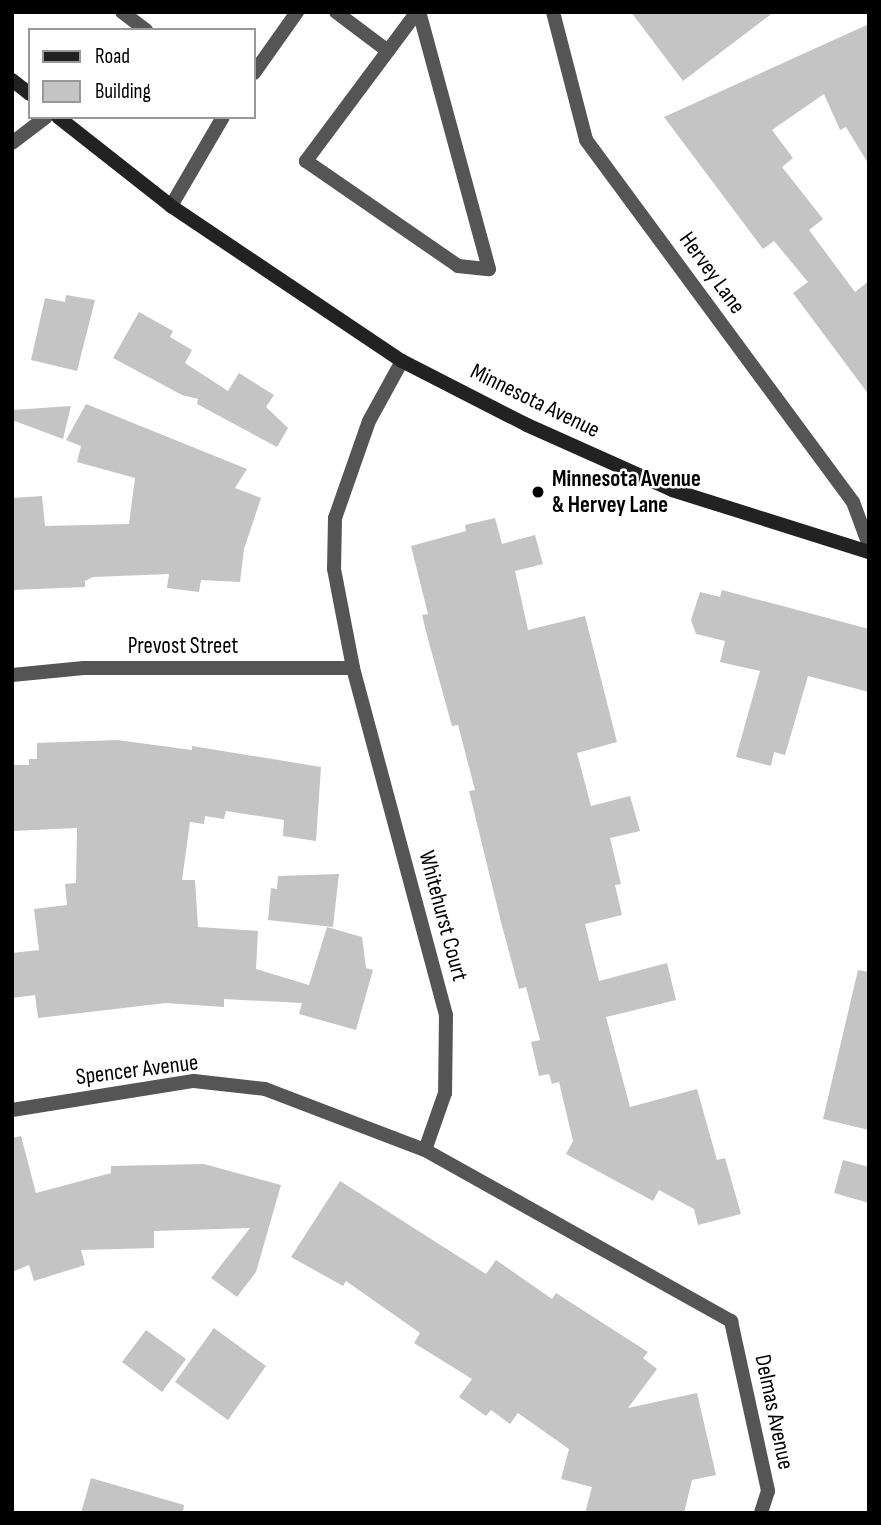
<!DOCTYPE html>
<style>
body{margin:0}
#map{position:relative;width:881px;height:1525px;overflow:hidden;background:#fff;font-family:"Sofia Sans Condensed",sans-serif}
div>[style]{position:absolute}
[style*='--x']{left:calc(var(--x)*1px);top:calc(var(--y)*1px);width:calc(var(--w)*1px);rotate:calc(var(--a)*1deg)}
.building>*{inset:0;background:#c4c4c4}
.service>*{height:14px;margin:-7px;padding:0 7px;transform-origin:7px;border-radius:7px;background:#555}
.minor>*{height:14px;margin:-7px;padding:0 7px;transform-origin:7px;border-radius:7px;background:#555}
.secondary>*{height:14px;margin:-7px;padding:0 7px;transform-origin:7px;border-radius:7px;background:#222}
.dots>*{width:19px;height:19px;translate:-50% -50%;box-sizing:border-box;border:4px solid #fff;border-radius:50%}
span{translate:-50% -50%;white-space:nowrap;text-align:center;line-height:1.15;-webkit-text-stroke:5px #fff;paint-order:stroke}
.street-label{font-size:23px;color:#000}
.poi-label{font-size:23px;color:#000;font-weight:700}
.left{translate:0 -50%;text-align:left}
.frame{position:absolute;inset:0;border:14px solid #000;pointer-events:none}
.legend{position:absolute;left:28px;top:28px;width:228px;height:91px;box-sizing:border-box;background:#fff;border:2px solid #999;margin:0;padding:9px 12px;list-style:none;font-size:21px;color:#000}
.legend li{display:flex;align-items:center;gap:14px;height:35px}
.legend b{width:35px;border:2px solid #999}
</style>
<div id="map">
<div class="building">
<div style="clip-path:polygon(631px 12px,774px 12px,683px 81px)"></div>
<div style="clip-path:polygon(869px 24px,869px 165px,846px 127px,840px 130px,824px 94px,772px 130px,793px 158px,782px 167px,823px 219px,809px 230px,855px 292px,869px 281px,869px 395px,793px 293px,808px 282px,774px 241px,763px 249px,664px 117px)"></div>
<div style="clip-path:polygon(66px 295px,95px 300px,77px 371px,31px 360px,45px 298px,65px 302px)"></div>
<div style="clip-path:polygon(139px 312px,173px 331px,170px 337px,192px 350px,185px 363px,228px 391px,239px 373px,274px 395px,266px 407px,288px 428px,277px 447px,197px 404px,198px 399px,182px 395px,113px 358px)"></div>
<div style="clip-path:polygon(86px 404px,247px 469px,235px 488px,261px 498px,244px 549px,240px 582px,201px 580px,199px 592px,167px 588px,169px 574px,93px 577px,85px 581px,85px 587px,12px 590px,12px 498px,42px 496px,45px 526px,129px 524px,135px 478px,77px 462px,81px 446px,66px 440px)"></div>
<div style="clip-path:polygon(71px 406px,63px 439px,12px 420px,12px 410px)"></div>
<div style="clip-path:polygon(495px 518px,502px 544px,535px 535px,543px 564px,515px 571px,528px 630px,585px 616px,617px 742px,577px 753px,591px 806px,630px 796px,640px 831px,610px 838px,621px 884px,615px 885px,622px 915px,585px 924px,599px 981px,667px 963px,676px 1000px,606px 1017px,630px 1107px,697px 1089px,717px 1160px,725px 1158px,741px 1214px,698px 1225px,694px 1209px,659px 1190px,653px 1201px,566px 1154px,573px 1141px,559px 1082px,552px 1084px,549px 1074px,539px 1076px,531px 1042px,540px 1040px,526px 987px,519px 989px,501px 922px,469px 791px,475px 790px,458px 725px,452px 726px,429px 643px,422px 615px,428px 614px,411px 546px,466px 531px,465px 525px)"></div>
<div style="clip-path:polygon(722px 590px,869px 629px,869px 692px,808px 676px,785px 755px,774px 752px,771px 766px,736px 757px,760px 671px,720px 662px,725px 641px,696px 634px,691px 620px,700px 592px,720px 597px)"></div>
<div style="clip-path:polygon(117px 740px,192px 750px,192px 746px,321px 767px,316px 841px,283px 836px,284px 820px,226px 811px,224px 819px,205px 816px,204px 824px,190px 822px,182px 880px,195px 880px,198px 927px,258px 931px,256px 969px,309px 985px,327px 927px,362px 937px,366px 968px,373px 970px,356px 1030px,299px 1014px,302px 1003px,224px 999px,224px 1007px,166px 1003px,38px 1018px,35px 995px,12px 998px,12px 953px,39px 950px,34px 909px,67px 905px,65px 884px,76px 883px,77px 828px,12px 831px,12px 765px,29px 765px,29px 759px,37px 759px,37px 743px)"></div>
<div style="clip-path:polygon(339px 874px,333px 927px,268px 920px,271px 888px,277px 889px,278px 876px)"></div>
<div style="clip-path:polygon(858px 970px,869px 972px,869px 1130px,823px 1119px)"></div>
<div style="clip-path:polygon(21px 1136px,36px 1193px,111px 1173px,111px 1166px,204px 1164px,281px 1185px,256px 1272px,237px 1297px,211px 1278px,250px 1228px,154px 1231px,154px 1248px,81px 1250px,85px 1265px,34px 1281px,29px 1265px,12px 1272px,12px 1138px)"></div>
<div style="clip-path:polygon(843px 1160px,869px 1167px,869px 1203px,834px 1193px)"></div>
<div style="clip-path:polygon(340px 1181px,486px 1274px,496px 1260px,552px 1299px,556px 1293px,648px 1352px,643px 1358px,657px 1369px,628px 1408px,697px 1393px,716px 1475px,692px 1480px,684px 1513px,585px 1513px,592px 1487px,561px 1479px,569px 1449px,518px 1413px,510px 1424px,491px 1410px,486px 1416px,459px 1397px,472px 1379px,414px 1343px,420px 1333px,346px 1281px,343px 1286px,291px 1257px)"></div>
<div style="clip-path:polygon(214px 1328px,266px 1366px,228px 1420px,175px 1382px)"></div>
<div style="clip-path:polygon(146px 1330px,186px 1359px,162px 1392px,122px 1362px)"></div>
<div style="clip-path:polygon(91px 1478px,184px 1505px,183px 1513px,81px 1513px)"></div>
</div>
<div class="service">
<div style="--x:122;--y:12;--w:30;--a:37"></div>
<div style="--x:336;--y:12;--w:65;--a:36.9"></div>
<div style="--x:417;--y:12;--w:186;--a:126.7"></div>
<div style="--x:306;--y:161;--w:185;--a:34.6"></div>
<div style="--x:458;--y:266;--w:31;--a:6"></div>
<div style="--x:489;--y:269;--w:266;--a:-105.2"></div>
<div style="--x:254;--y:73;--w:75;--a:-54.8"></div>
<div style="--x:171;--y:206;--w:103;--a:-59.7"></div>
</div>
<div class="minor">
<div style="--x:553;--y:12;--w:132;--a:75.5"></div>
<div style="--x:586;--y:140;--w:450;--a:53.6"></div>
<div style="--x:853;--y:502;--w:46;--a:69.6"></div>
<div style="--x:12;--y:143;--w:43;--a:-37.4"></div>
<div style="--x:402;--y:361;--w:68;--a:118.8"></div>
<div style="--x:369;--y:421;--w:103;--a:109.3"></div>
<div style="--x:335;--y:518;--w:51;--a:91.1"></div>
<div style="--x:334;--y:569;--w:101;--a:79.1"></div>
<div style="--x:353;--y:668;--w:359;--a:75"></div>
<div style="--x:446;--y:1015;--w:78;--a:90.7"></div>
<div style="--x:445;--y:1093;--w:60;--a:109.3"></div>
<div style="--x:425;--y:1150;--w:351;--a:29.2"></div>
<div style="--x:731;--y:1321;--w:174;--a:77.7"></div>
<div style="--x:768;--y:1491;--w:23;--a:108"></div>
<div style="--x:12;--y:675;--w:72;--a:-5.6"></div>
<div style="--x:84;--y:668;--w:269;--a:0"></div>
<div style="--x:12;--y:1110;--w:184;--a:-9.1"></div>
<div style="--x:194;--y:1081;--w:71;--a:6.4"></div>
<div style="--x:265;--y:1089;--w:171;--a:20.9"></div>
</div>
<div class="secondary">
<div style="--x:12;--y:80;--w:23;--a:38"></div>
<div style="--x:58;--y:117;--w:144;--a:38.2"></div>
<div style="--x:171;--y:206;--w:278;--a:33.9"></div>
<div style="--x:402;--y:361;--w:140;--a:27.1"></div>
<div style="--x:527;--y:425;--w:159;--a:24.1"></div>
<div style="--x:672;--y:490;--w:207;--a:17.5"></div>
</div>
<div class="dots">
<div style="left:538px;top:492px;background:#000"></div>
</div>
<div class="street-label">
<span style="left:712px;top:273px;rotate:54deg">Hervey Lane</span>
<span style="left:535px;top:401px;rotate:26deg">Minnesota Avenue</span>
<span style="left:183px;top:646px">Prevost Street</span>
<span style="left:443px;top:916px;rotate:75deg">Whitehurst Court</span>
<span style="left:137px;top:1070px;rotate:-7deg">Spencer Avenue</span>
<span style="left:774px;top:1412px;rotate:78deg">Delmas Avenue</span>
</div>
<div class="poi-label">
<span class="left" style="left:552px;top:492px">Minnesota Avenue<br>&amp; Hervey Lane</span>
</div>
<div class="frame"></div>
<ul class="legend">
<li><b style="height:9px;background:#222"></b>Road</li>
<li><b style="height:19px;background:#c4c4c4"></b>Building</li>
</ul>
</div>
